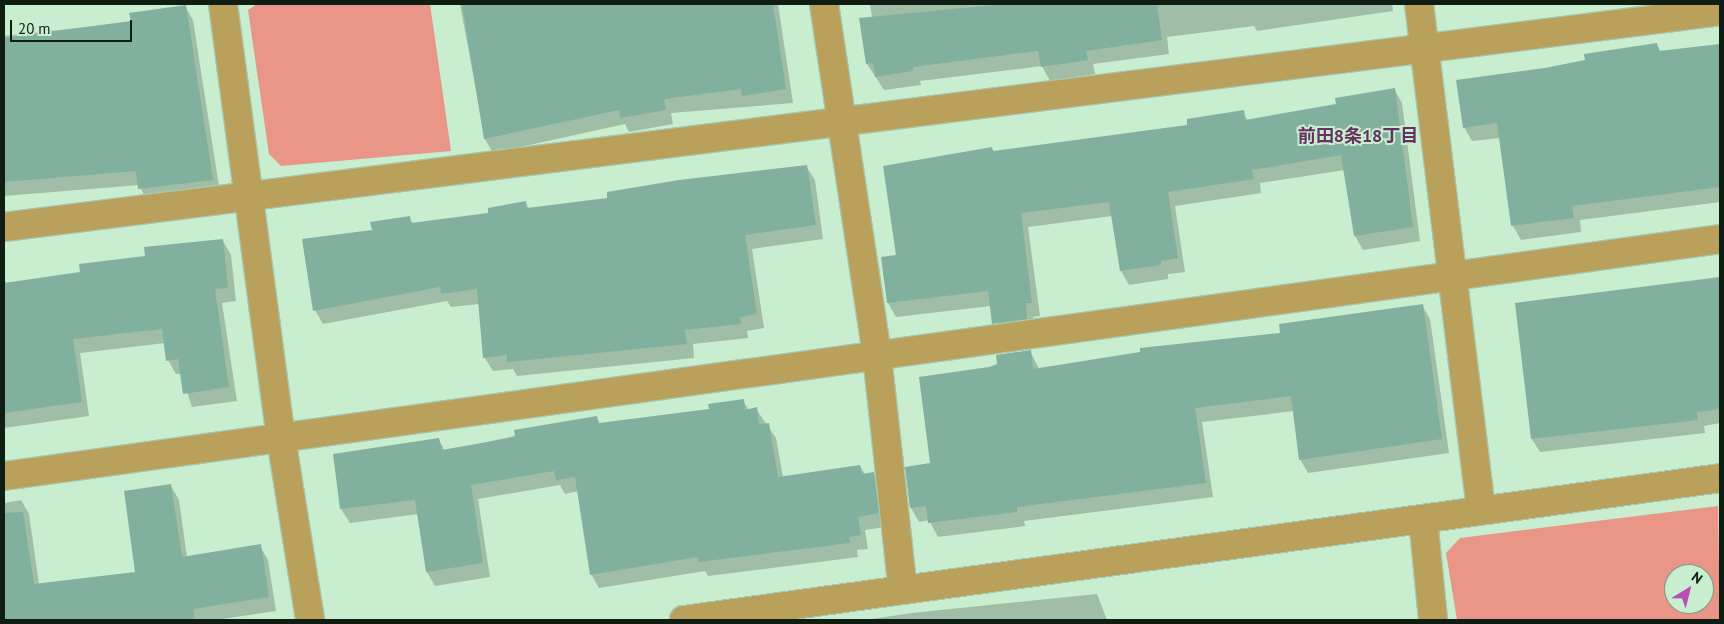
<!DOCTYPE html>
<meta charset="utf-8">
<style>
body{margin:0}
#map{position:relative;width:1724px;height:624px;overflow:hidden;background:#c9edcf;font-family:"PT Sans","Noto Sans JP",sans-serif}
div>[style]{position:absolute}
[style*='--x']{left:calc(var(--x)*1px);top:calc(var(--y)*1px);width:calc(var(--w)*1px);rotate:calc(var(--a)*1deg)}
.green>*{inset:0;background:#e99587}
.shadow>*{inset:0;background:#0003}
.building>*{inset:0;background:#82b09f}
.roads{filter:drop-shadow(1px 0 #a8c8ad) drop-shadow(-1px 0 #a8c8ad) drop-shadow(0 1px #a8c8ad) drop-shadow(0 -1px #a8c8ad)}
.street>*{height:28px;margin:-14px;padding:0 14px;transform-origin:14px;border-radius:14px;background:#b9a05b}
span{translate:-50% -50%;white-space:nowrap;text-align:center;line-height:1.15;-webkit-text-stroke:4px #c9edcf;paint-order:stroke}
.neighbourhood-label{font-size:18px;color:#653161;font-weight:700}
.frame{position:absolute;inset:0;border:5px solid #101d12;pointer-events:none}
.north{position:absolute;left:1664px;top:564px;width:50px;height:50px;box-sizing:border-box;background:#c9edcf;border:1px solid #7f9a83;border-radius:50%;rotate:36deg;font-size:14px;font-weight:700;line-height:20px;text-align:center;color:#101d12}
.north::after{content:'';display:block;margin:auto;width:18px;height:22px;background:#b84fb1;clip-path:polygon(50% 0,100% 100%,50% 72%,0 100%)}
.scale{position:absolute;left:10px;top:20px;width:122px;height:22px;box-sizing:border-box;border:2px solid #101d12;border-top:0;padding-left:6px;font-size:15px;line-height:18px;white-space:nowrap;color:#101d12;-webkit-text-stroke:4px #c9edcf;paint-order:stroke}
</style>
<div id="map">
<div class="green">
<div style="clip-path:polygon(257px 4px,430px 4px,451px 151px,281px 166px,269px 154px,248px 10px)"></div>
<div style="clip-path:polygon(evenodd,1718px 506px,1720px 620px,1457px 620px,1446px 553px,1460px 538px,1718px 506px,1674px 574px,1704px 574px,1704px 604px,1674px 604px,1674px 574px)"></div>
</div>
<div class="shadow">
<div style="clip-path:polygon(460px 4px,778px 4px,793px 103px,671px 113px,673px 124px,629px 132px,625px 124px,493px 153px,485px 139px)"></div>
<div style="clip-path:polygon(870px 4px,1392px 4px,1393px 11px,1257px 31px,1254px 26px,1167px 37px,1169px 54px,1093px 64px,1095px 74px,1050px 81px,1042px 66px,920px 81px,921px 85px,884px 90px,867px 64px,860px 19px,872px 17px)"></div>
<div style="clip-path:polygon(185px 6px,193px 20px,220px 193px,148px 203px,139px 185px,4px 196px,4px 36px,132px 22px)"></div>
<div style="clip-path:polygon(1657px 45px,1661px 52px,1720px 46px,1720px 202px,1580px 220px,1581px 232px,1521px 240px,1513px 226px,1500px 138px,1472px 141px,1464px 127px,1545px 69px)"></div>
<div style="clip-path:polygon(1394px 89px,1402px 103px,1420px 241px,1363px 250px,1355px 236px,1345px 170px,1260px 183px,1261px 193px,1175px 206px,1185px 272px,1168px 274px,1168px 279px,1129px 285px,1121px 271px,1112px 216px,1028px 227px,1040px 316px,1033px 317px,1035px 333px,1001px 337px,991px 306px,896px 317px,888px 303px,882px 258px,897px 257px,991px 148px,994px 152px,1189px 126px,1243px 112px,1248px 121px,1338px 105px)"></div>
<div style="clip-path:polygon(806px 166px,815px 180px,823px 239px,752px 249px,764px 328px,747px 331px,748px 338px,693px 344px,694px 358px,517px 376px,513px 369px,493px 371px,484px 357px,479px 304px,451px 307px,447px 301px,323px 324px,315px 310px,373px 231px,409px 217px,413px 224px,490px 214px,525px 202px,529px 209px,609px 200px)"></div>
<div style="clip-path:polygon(223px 241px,231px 255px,236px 301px,222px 303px,237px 401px,192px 407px,181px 374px,176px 374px,168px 360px,165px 343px,80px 353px,89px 416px,4px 428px,4px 279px,7px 284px,81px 273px)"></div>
<div style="clip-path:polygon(1720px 278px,1720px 423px,1704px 426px,1705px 433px,1540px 452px,1532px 439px,1516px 304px)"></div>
<div style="clip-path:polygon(1422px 305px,1430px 319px,1449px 453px,1308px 473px,1300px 459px,1294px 411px,1202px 422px,1213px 497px,1024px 521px,1025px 526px,938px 537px,929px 520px,919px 522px,911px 508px,906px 468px,932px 464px,989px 368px,1030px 351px,1039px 369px,1282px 334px)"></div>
<div style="clip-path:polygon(743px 401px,749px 410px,756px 409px,776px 438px,783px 477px,860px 466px,865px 474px,873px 473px,882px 487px,886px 527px,865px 530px,868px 549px,857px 550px,858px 557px,708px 576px,705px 571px,599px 588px,591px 574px,579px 491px,565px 494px,560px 485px,478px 499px,490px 577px,435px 586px,427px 572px,418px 514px,350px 523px,341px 509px,439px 440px,445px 451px,597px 418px,600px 424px,710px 410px)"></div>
<div style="clip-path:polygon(171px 486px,179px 500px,187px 557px,260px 546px,268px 560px,276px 611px,215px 620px,4px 620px,4px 503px,21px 500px,29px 514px,39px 584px,136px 573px)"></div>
<div style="clip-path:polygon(1097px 594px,1107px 620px,865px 620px,912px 613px)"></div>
</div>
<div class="building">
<div style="clip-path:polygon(462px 4px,773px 4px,786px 89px,742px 96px,741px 89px,664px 99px,666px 110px,620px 118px,619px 110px,484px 139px)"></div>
<div style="clip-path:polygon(1006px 4px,1157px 4px,1162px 40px,1086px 51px,1088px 60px,1041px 67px,1038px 51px,913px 67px,913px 71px,875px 77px,873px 63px,866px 64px,859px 18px)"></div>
<div style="clip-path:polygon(186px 5px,213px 180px,138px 189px,136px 171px,4px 182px,4px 38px,131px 21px,129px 13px)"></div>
<div style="clip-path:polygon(1657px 43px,1659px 51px,1720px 44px,1720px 187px,1572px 206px,1574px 218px,1511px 226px,1497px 123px,1463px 128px,1456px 80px,1545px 68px,1585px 60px,1584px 54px)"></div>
<div style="clip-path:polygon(1395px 88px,1413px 227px,1354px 236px,1341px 155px,1252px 170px,1254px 179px,1168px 192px,1178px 258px,1161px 261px,1161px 265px,1120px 271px,1109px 202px,1021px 213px,1032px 303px,1026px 303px,1027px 319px,992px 324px,988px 291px,887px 303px,881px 257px,896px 255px,883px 166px,992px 147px,993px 151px,1187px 125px,1187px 119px,1244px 110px,1245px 120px,1336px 104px,1335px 98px)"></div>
<div style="clip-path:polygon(807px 165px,816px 225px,745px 235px,757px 314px,740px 317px,741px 324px,685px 330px,687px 344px,507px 362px,507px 355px,483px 358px,477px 289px,441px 294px,440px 287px,313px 311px,302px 239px,372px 230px,370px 222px,410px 216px,411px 223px,488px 213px,488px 208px,526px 201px,527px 208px,607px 198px,607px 192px,679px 180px)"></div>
<div style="clip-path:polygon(223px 239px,228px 288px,215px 289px,229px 387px,183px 394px,178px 359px,166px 361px,162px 329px,73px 339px,82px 402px,4px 413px,4px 283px,80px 272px,79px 264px,145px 256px,144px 247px)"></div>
<div style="clip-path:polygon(1720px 277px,1720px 409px,1697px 412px,1698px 420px,1531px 439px,1515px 303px)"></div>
<div style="clip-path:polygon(1423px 304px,1442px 439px,1299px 460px,1291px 396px,1195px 408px,1206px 483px,1017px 507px,1017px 512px,928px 523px,926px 506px,910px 508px,905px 467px,930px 463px,919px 377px,989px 367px,997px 364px,996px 355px,1031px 350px,1033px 369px,1140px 352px,1140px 348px,1280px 333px,1279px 324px)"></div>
<div style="clip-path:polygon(744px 399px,745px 410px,757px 407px,759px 424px,769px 423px,778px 477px,860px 465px,862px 474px,874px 472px,879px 513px,858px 517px,861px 535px,849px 537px,850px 543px,699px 562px,697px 557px,590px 575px,575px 477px,556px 480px,554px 471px,471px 485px,483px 563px,426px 572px,415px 500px,340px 509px,333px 454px,439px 438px,442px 450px,515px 437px,514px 430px,597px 416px,599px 423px,709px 409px,708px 404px)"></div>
<div style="clip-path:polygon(171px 484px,182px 557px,261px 544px,269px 597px,193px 609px,194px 620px,4px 620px,4px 513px,23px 512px,34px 584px,135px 572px,124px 491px)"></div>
</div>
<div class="roads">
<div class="street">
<div style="--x:223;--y:4;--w:438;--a:82.4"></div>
<div style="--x:281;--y:438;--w:184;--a:80.9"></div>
<div style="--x:824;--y:4;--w:356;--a:81.4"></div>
<div style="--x:877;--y:356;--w:235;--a:83.7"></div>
<div style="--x:1419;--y:4;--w:510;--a:83.01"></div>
<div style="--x:4;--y:227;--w:1730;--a:-7.17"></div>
<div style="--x:4;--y:476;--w:1732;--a:-7.86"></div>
<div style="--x:1423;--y:519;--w:101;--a:84.3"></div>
<div style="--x:684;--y:620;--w:1046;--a:-7.8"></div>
</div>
</div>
<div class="neighbourhood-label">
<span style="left:1358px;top:136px">前田8条18丁目</span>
</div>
<div class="frame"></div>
<div class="north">N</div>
<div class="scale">20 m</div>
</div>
